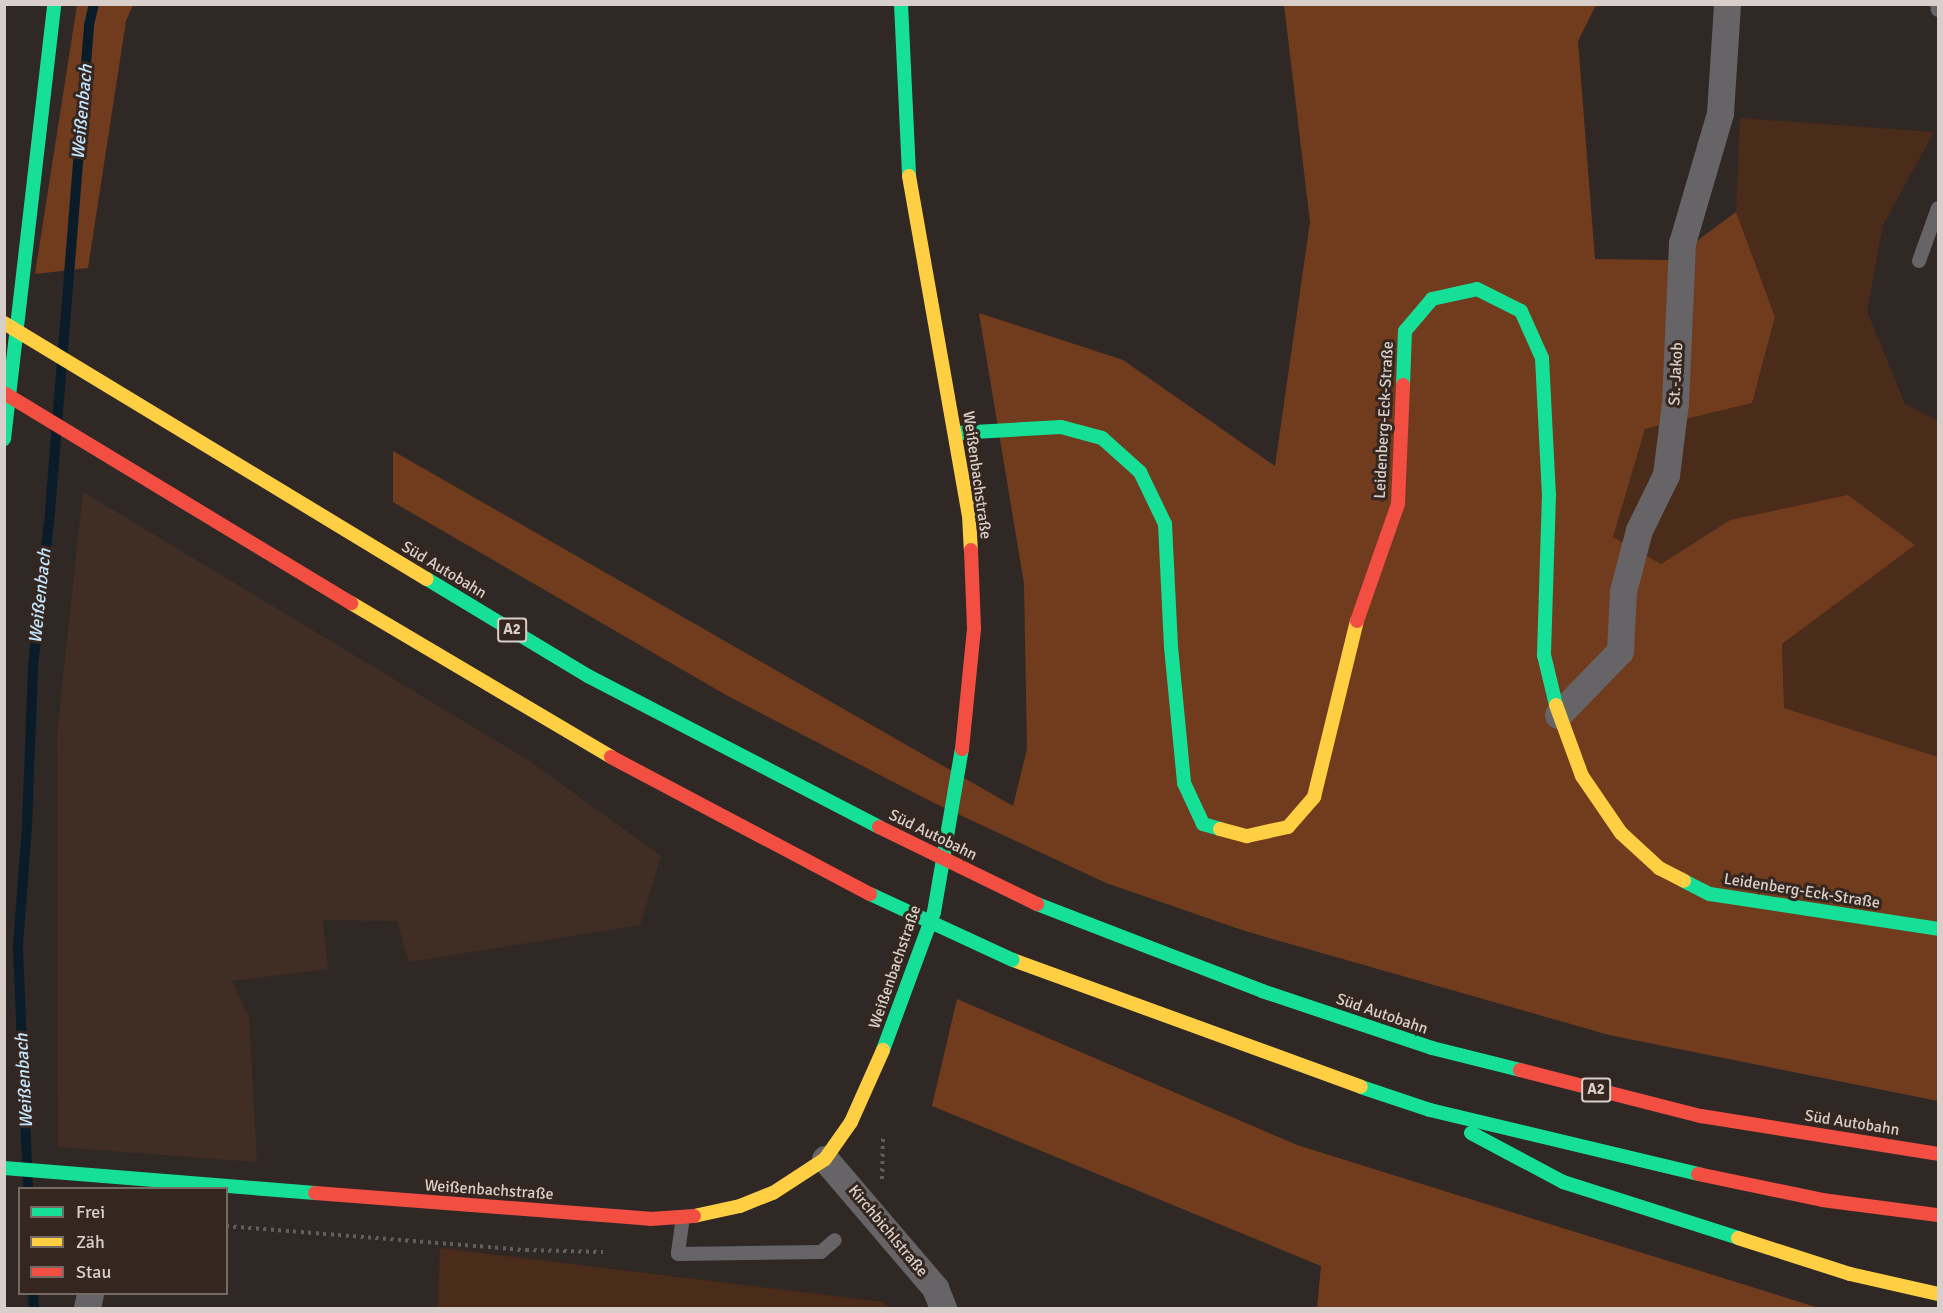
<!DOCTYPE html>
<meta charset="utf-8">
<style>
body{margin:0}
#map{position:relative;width:1943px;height:1313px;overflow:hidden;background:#302825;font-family:Signika,sans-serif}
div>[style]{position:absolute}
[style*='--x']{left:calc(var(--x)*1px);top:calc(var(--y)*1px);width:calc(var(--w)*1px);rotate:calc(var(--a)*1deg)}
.built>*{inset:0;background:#402e25}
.green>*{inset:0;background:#4b2b19}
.forest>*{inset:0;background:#703c1d}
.stream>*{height:10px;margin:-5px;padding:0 5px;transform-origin:5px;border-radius:5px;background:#0a1c29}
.path>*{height:4px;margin-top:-2px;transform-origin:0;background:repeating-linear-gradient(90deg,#605e5e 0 3px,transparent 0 7.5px)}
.lane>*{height:14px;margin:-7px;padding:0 7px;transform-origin:7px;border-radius:7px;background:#666466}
.street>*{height:27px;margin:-13.5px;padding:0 13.5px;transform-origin:13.5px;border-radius:13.5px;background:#666466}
.fast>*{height:14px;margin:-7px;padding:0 7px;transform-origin:7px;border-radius:7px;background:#16e098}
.slow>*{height:14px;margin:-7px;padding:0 7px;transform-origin:7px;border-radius:7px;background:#ffcf43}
.jam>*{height:14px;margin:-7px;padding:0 7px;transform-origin:7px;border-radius:7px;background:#f24e42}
.fast-bridge>*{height:14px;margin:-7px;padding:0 7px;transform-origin:7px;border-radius:7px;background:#16e098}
.slow-bridge>*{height:14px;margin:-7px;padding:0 7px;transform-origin:7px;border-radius:7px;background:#ffcf43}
.jam-bridge>*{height:14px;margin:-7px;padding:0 7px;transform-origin:7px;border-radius:7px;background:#f24e42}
span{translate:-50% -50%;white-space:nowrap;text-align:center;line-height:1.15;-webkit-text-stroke:6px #352720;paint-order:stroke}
.shield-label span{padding:2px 4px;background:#352720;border:2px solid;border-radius:4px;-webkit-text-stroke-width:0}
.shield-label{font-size:15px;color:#d8cfca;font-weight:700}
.street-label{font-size:16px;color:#d8cfca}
.water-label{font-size:18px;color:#c2e5fe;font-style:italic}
.frame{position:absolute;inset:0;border:6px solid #d8cfca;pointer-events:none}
.legend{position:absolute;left:18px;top:1187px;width:210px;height:108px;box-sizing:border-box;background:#352720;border:2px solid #766a64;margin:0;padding:8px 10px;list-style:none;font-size:18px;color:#d8cfca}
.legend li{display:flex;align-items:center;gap:12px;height:30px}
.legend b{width:30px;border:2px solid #766a64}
</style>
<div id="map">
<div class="built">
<div style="clip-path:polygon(83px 492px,528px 760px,661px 856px,640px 925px,409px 962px,397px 921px,323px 920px,328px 969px,232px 981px,249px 1018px,257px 1162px,58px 1147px,57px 734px)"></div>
</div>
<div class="green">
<div style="clip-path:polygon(1740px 118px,1934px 132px,1883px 225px,1867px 311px,1905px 404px,1938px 421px,1938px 757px,1784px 708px,1782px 644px,1914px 545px,1730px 520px,1661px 564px,1613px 537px,1645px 429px,1752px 403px,1775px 317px,1736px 212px)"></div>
<div style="clip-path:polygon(440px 1248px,883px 1302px,886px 1308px,438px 1308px)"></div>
</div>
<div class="forest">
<div style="clip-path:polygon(77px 5px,133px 5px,126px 21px,88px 268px,35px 274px)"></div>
<div style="clip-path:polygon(1284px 5px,1596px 5px,1578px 41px,1595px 259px,1671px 260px,1736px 212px,1775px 317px,1752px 403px,1645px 429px,1613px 537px,1661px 564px,1730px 520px,1848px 495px,1915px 545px,1782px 644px,1784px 708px,1938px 757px,1938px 1101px,1609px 1035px,1245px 931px,1106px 883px,932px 802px,726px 695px,393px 502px,393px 451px,1013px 806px,1027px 749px,1024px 584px,979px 313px,1123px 360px,1275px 466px,1310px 222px)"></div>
<div style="clip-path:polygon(957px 999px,1297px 1145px,1819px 1308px,1317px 1308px,1321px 1266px,932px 1106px)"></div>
</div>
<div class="stream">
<div style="--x:28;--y:1188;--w:243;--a:-92.4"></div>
<div style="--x:18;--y:945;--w:120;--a:-85.7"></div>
<div style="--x:27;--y:825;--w:159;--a:-87.8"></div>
<div style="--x:33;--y:666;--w:156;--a:-83.7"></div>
<div style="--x:50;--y:511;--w:488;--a:-85.4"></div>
<div style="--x:89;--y:25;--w:22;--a:-77"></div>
<div style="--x:33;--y:1294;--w:14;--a:86"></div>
</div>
<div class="path">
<div style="--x:882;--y:1179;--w:42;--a:-88.6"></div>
<div style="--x:226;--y:1226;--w:301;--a:4.6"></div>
<div style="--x:526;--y:1250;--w:77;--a:1.5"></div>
</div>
<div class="lane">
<div style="--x:1937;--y:4;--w:6;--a:81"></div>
<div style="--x:1919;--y:261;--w:56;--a:-70.3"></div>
<div style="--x:683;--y:1217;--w:37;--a:98"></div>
<div style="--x:678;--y:1254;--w:143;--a:-0.8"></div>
<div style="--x:821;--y:1252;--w:18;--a:-41"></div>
</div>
<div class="street">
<div style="--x:1558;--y:715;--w:89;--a:-45.9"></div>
<div style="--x:1620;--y:651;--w:60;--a:-87.1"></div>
<div style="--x:1623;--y:591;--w:63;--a:-75.3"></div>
<div style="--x:1639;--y:530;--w:61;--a:-63.9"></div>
<div style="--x:1666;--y:475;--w:73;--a:-82.9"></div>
<div style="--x:1675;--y:403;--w:160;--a:-87.5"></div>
<div style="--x:1682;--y:243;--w:135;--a:-73.7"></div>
<div style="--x:1720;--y:113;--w:109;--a:-86.3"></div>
<div style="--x:825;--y:1159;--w:170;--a:49.5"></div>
<div style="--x:935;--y:1288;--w:22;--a:68"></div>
<div style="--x:87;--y:1308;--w:14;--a:-78"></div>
</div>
<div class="fast">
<div style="--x:901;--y:4;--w:172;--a:87.3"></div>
<div style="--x:1403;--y:385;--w:54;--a:-87.9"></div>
<div style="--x:1405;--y:331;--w:42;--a:-49.8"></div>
<div style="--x:1432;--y:299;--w:46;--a:-12.5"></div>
<div style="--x:1477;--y:289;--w:49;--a:26.6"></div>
<div style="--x:1521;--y:311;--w:51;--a:65.9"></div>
<div style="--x:1542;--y:358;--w:136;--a:87.1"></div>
<div style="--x:1549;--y:494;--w:161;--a:91.8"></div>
<div style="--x:1544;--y:655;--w:51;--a:76.5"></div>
<div style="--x:957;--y:433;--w:104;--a:-3.3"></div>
<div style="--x:1061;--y:427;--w:42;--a:15"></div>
<div style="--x:1102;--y:438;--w:51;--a:41.8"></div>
<div style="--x:1140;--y:472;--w:58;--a:64.3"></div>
<div style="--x:1165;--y:524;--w:123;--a:87.2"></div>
<div style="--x:1171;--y:647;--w:137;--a:84.5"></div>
<div style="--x:1184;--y:783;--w:45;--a:65.1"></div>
<div style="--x:1203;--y:824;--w:18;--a:16"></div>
<div style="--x:4;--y:439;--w:438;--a:-83.4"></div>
<div style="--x:1684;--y:881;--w:29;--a:27"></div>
<div style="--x:1710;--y:894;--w:231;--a:8.7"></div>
<div style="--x:1037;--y:904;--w:241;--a:21.1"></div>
<div style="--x:1262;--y:991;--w:179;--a:18.5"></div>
<div style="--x:1432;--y:1048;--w:91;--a:14"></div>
<div style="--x:883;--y:1050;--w:147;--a:-69.7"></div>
<div style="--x:934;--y:912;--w:165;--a:-80.3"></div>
<div style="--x:1361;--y:1087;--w:73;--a:18.4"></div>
<div style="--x:1430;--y:1110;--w:276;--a:13.4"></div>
<div style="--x:1471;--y:1133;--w:104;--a:28"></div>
<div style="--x:1563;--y:1182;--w:184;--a:17.7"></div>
<div style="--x:4;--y:1168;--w:312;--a:4.6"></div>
</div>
<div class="slow">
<div style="--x:909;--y:176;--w:344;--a:80"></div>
<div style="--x:969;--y:515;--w:35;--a:87"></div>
<div style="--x:1556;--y:705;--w:76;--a:69.9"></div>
<div style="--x:1582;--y:776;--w:69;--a:55.6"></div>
<div style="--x:1621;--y:833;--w:52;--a:42.6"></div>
<div style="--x:1659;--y:868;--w:28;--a:27"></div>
<div style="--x:1220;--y:829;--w:28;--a:15"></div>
<div style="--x:1247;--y:836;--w:42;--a:-12.4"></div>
<div style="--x:1288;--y:827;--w:40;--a:-49"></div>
<div style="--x:1314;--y:797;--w:181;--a:-76.3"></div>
<div style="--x:1013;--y:960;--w:370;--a:20"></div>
<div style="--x:694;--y:1216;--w:47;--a:-12.3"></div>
<div style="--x:740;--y:1206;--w:35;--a:-22"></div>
<div style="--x:773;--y:1193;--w:62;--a:-33.2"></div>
<div style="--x:825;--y:1159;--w:45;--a:-54.9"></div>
<div style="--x:851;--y:1122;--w:79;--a:-66"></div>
<div style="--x:1738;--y:1238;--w:118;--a:17.8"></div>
<div style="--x:1850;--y:1274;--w:90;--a:12.8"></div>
</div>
<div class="jam">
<div style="--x:1357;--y:621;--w:124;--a:-70.7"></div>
<div style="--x:1398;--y:504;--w:119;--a:-87.6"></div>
<div style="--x:962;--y:749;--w:122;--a:-84.3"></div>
<div style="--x:974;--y:628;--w:78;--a:-92.2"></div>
<div style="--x:1520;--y:1070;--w:187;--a:14.3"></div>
<div style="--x:1701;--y:1116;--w:240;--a:9.1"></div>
<div style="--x:1698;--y:1174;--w:127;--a:11.8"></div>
<div style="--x:1822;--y:1200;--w:117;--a:7.4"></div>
<div style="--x:315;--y:1193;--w:336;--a:4.4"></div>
<div style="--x:650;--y:1219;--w:44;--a:-3.9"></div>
</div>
<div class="fast-bridge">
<div style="--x:427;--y:579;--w:188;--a:31.1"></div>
<div style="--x:588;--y:676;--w:328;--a:27.4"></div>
<div style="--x:870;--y:894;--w:157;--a:24.8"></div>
</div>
<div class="slow-bridge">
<div style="--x:4;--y:323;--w:494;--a:31.2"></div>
<div style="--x:351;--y:603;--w:302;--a:30.6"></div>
</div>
<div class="jam-bridge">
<div style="--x:4;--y:393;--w:406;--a:31.2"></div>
<div style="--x:611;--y:757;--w:293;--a:27.9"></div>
<div style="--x:879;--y:827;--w:176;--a:26"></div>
</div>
<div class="shield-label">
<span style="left:512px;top:630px">A2</span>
<span style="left:1596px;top:1090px">A2</span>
</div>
<div class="street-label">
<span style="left:1676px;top:374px;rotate:-87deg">St.-Jakob</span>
<span style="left:1384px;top:420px;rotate:-87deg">Leidenberg-Eck-Straße</span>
<span style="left:977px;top:475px;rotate:82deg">Weißenbachstraße</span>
<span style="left:444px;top:570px;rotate:31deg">Süd Autobahn</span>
<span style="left:933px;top:835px;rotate:26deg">Süd Autobahn</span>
<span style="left:1802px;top:891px;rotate:9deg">Leidenberg-Eck-Straße</span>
<span style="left:895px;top:967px;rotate:-71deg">Weißenbachstraße</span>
<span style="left:1382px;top:1014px;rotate:19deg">Süd Autobahn</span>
<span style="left:1852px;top:1123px;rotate:9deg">Süd Autobahn</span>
<span style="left:489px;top:1190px;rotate:4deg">Weißenbachstraße</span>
<span style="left:888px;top:1231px;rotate:50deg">Kirchbichlstraße</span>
</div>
<div class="water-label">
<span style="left:82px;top:112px;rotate:-85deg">Weißenbach</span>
<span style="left:40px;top:596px;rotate:-84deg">Weißenbach</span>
<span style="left:24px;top:1081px;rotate:-93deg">Weißenbach</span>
</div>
<div class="frame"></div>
<ul class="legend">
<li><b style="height:8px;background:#16e098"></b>Frei</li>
<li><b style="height:8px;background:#ffcf43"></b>Zäh</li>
<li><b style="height:8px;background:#f24e42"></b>Stau</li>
</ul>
</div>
